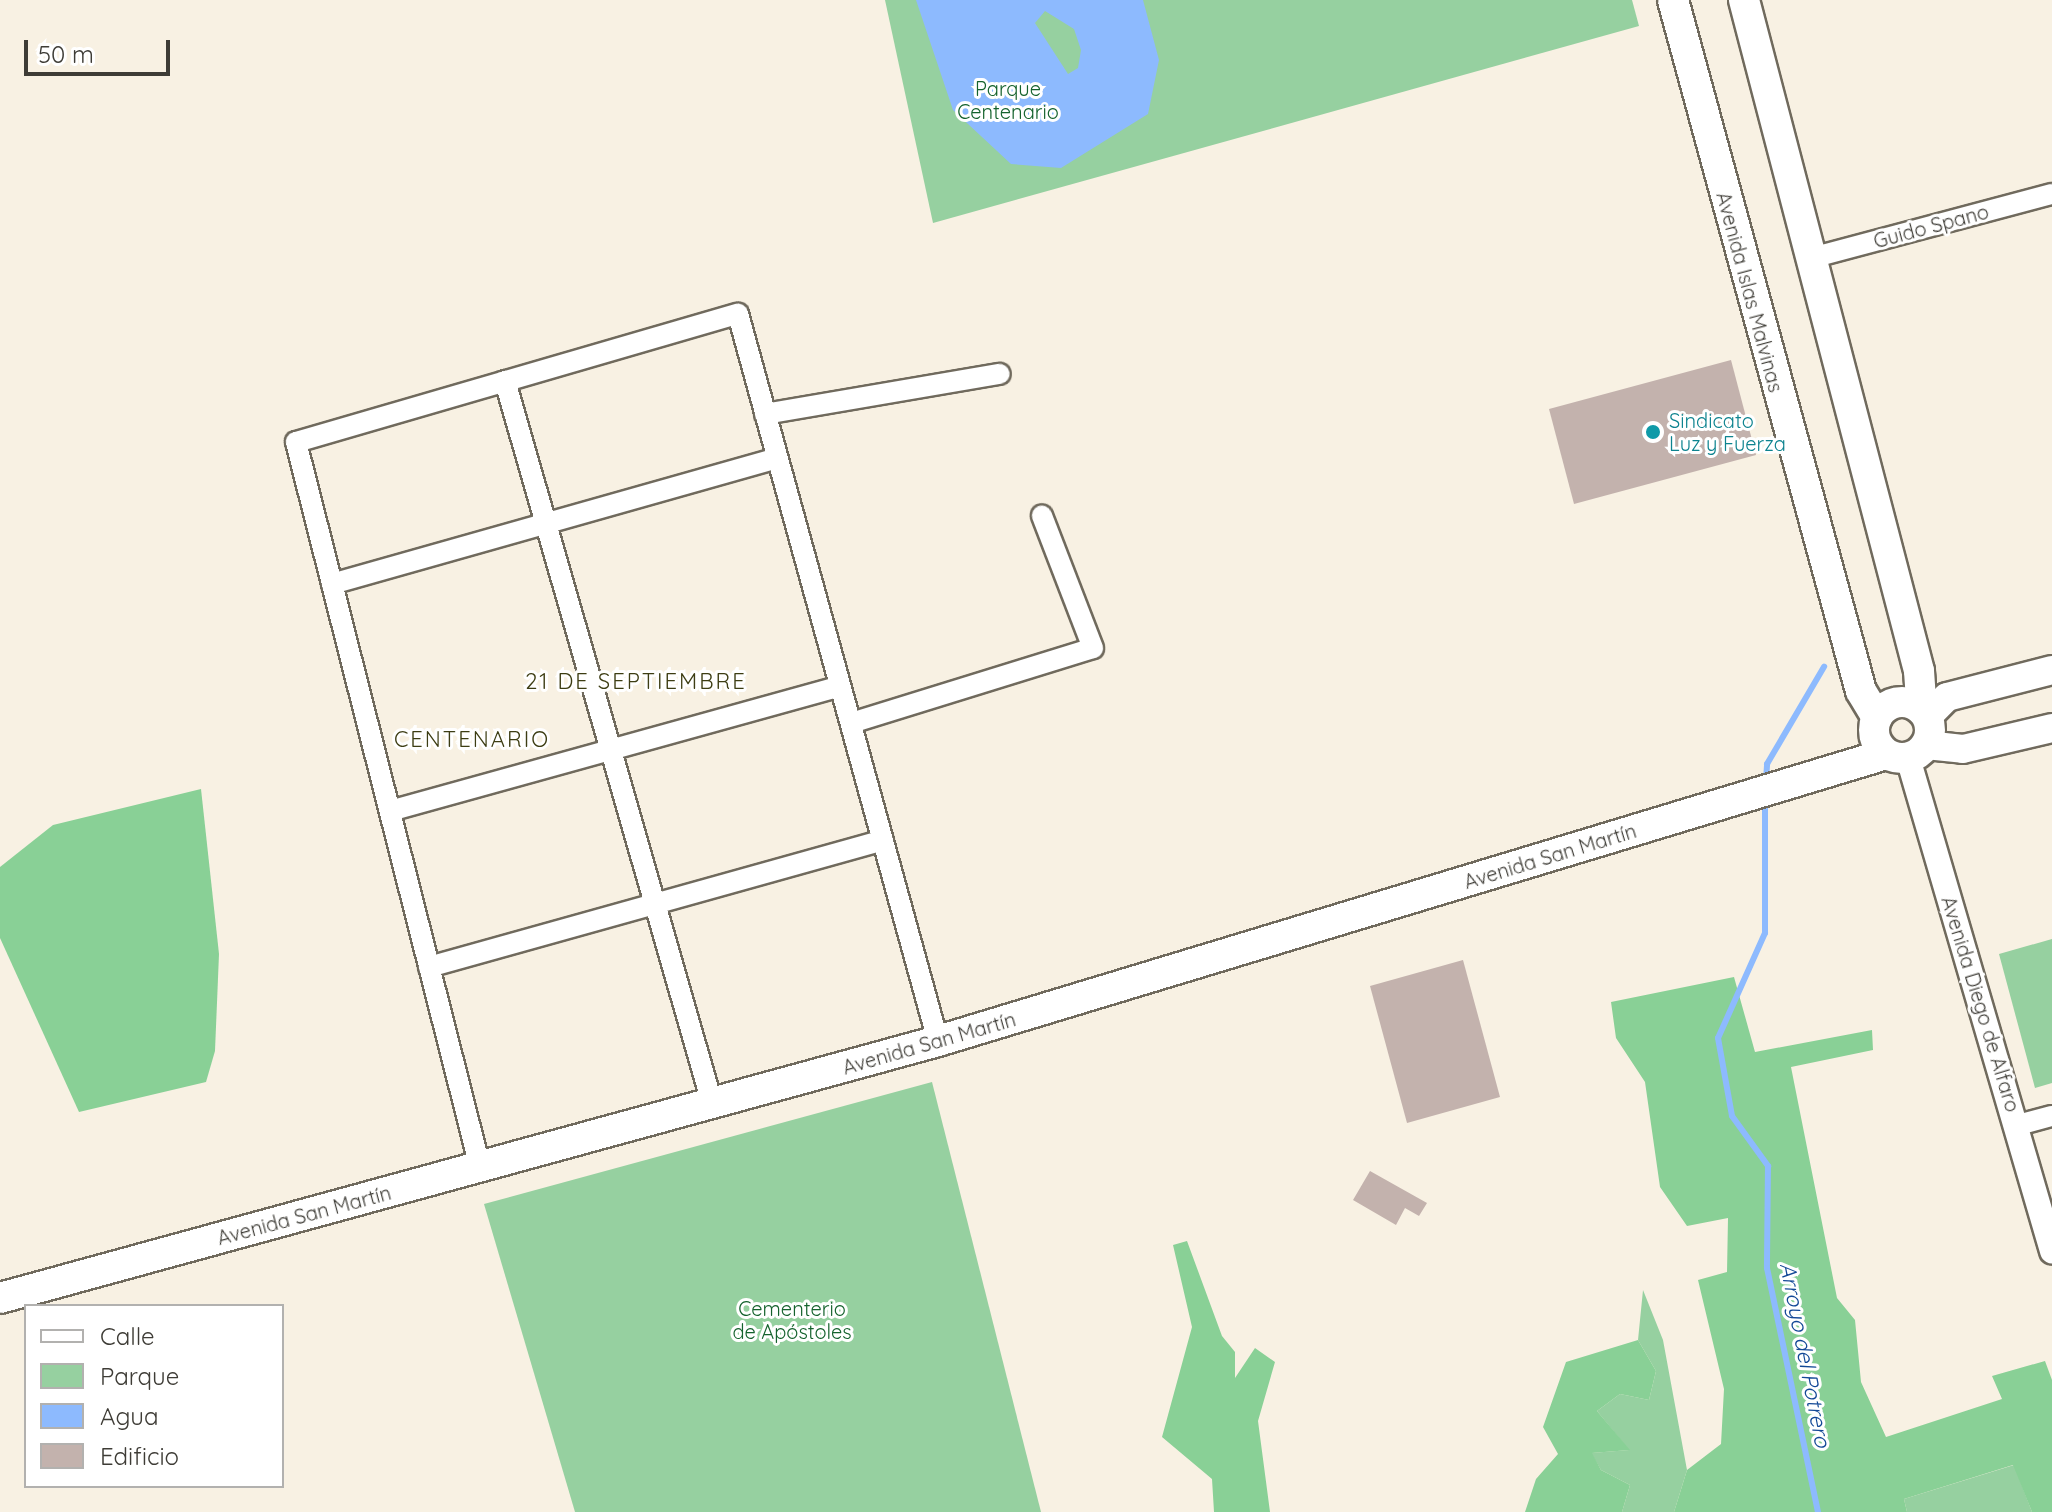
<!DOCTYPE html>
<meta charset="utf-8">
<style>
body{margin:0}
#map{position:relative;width:2052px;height:1512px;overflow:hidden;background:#f8f1e3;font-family:Quicksand,sans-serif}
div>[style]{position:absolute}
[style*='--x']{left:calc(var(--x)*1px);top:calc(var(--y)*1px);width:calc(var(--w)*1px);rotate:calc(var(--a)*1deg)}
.green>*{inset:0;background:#96d0a0}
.forest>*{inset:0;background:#89d096}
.water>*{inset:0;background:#8dbafe}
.stream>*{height:6px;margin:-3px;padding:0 3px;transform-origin:3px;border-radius:3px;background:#8dbafe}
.building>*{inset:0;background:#c3b2ad}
.roads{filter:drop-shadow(2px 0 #706a5d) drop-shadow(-2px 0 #706a5d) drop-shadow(0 2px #706a5d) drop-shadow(0 -2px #706a5d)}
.minor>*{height:20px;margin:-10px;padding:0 10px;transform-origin:10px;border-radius:10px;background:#fff}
.tertiary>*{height:24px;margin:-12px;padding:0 12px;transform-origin:12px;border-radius:12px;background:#fff}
.secondary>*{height:28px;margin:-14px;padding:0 14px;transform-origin:14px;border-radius:14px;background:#fff}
.primary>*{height:30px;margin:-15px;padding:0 15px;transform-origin:15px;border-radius:15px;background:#fff}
.primary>.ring{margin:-15px;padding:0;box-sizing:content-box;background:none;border:30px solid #fff;border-radius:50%}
.dots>*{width:22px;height:22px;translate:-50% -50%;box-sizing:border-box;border:4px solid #fff;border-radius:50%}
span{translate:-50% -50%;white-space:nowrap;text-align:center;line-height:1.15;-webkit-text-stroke:6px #fff;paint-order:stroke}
.park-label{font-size:20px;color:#14622d}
.street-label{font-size:20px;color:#3e3c36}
.culture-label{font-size:20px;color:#0d838f}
.left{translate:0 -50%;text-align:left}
.neighbourhood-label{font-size:22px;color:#3d3d13;letter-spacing:2px}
.water-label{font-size:22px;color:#124896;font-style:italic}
.legend{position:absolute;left:24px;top:1304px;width:260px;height:184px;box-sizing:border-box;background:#fff;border:2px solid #b2b1af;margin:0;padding:10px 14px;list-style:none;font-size:24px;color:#3e3c36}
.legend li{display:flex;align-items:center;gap:16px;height:40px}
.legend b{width:40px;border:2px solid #b2b1af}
.scale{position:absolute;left:24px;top:40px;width:146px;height:36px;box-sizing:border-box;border:4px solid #3e3c36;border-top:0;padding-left:10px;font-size:24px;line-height:28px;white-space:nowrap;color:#3e3c36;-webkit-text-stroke:6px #fff;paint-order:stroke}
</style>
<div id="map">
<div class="green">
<div style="clip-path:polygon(885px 0,1632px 0,1639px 26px,933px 223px)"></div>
<div style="clip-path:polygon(2052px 939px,2052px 1083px,2035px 1088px,1999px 954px)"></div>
<div style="clip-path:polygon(932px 1082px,1041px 1512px,575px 1512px,484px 1204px)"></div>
<div style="clip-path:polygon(1643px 1290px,1663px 1340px,1687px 1470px,1674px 1512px,1622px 1512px,1630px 1485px,1601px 1470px,1591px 1453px,1629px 1450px,1597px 1411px,1620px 1394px,1649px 1400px,1656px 1371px,1638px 1340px)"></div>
<div style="clip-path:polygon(2014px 1465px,2032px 1512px,1907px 1512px,1904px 1499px)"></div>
</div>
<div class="forest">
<div style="clip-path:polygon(201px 789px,219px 954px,215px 1051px,206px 1082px,79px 1112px,0 938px,0 867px,53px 825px)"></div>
<div style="clip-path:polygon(1734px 977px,1755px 1052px,1872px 1030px,1873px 1050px,1791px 1067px,1837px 1298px,1855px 1320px,1861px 1382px,1886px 1437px,2002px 1399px,1992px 1376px,2045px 1361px,2052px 1380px,2052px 1512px,2032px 1512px,2013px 1465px,1904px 1499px,1907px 1512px,1674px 1512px,1687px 1470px,1721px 1444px,1724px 1389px,1698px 1280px,1727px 1272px,1728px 1218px,1687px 1226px,1660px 1187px,1645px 1082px,1616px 1038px,1611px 1002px)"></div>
<div style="clip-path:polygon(1187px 1241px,1222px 1336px,1235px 1352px,1235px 1378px,1255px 1348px,1275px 1362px,1258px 1421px,1270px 1512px,1214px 1512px,1212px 1479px,1162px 1437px,1192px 1327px,1173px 1245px)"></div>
<div style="clip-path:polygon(1638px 1340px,1656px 1371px,1649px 1400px,1620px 1394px,1597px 1411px,1630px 1450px,1592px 1453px,1601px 1470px,1630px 1485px,1622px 1512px,1525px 1512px,1536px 1479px,1558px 1454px,1543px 1427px,1566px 1362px)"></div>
</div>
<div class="water">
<div style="clip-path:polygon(evenodd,916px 0,1143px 0,1159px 60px,1148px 114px,1061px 168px,1011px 164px,953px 110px,916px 0,1045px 11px,1074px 29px,1081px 50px,1078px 68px,1068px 74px,1035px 23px,1045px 11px)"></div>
</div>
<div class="stream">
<div style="--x:1766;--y:780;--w:16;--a:-86"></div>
<div style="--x:1767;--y:764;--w:113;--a:-59.6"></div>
<div style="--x:1765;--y:799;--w:134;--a:90"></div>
<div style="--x:1765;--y:933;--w:115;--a:114.1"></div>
<div style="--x:1718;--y:1038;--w:79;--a:79.8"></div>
<div style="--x:1732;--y:1116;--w:62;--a:54.2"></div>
<div style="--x:1768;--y:1166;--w:102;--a:90.6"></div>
<div style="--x:1767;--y:1268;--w:249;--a:78.2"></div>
</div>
<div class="building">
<div style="clip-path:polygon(1731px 360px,1756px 455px,1574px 504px,1549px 409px)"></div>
<div style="clip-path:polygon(1463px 960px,1500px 1097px,1407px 1123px,1370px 986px)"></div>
<div style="clip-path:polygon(1370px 1171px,1427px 1203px,1419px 1216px,1405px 1208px,1396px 1225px,1353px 1200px)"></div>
</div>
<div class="roads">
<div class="minor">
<div style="--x:1811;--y:258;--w:249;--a:-14.9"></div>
<div style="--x:505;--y:381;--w:751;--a:74"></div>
<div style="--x:765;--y:414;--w:238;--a:-9.7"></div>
<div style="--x:332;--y:584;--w:460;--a:-15.8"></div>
<div style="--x:851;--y:723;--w:253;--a:-17.2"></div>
<div style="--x:1093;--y:648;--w:142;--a:-111.1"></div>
<div style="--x:390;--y:811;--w:467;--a:-15.5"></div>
<div style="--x:429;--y:967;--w:471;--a:-15.6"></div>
<div style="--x:2018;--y:1125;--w:35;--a:-15"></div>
<div style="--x:480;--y:1167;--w:748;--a:-104.24"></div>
<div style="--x:296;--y:442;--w:460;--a:-16.2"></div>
<div style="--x:738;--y:314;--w:754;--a:74.62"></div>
</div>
<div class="tertiary">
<div style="--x:1908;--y:758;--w:514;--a:73.72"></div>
</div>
<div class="secondary">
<div style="--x:1927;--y:717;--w:28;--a:-45"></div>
<div style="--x:1947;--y:697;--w:108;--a:-14.4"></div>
<div style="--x:1926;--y:745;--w:37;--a:6"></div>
<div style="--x:1963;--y:749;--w:91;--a:-13.3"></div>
</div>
<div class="primary">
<div style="--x:1673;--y:0;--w:716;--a:74.78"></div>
<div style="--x:1861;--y:691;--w:31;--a:59"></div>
<div style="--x:1744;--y:0;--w:693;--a:75.38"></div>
<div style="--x:1919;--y:671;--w:39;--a:86"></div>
<div class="ring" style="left:1874px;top:702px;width:26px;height:26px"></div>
<div style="--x:0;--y:1298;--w:973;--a:-15.32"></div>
<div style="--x:938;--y:1041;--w:990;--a:-16.84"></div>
</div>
</div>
<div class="dots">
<div style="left:1653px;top:432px;background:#0f9aa8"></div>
</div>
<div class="park-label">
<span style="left:1008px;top:100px">Parque<br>Centenario</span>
<span style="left:792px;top:1320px">Cementerio<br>de Apóstoles</span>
</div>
<div class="street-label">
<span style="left:1931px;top:226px;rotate:-15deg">Guido Spano</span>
<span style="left:1750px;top:292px;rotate:75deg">Avenida Islas Malvinas</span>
<span style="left:1550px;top:856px;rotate:-17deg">Avenida San Martín</span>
<span style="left:1981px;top:1004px;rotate:73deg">Avenida Diego de Alfaro</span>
<span style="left:929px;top:1043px;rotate:-16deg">Avenida San Martín</span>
<span style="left:304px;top:1215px;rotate:-15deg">Avenida San Martín</span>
</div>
<div class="culture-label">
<span class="left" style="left:1669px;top:432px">Sindicato<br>Luz y Fuerza</span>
</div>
<div class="neighbourhood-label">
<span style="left:636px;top:682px">21 DE SEPTIEMBRE</span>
<span style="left:472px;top:740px">CENTENARIO</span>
</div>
<div class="water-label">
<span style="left:1805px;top:1355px;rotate:79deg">Arroyo del Potrero</span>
</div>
<ul class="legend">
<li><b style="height:10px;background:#fff"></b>Calle</li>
<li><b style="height:22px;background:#96d0a0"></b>Parque</li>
<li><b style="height:22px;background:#8dbafe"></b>Agua</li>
<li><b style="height:22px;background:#c3b2ad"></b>Edificio</li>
</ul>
<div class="scale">50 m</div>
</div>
